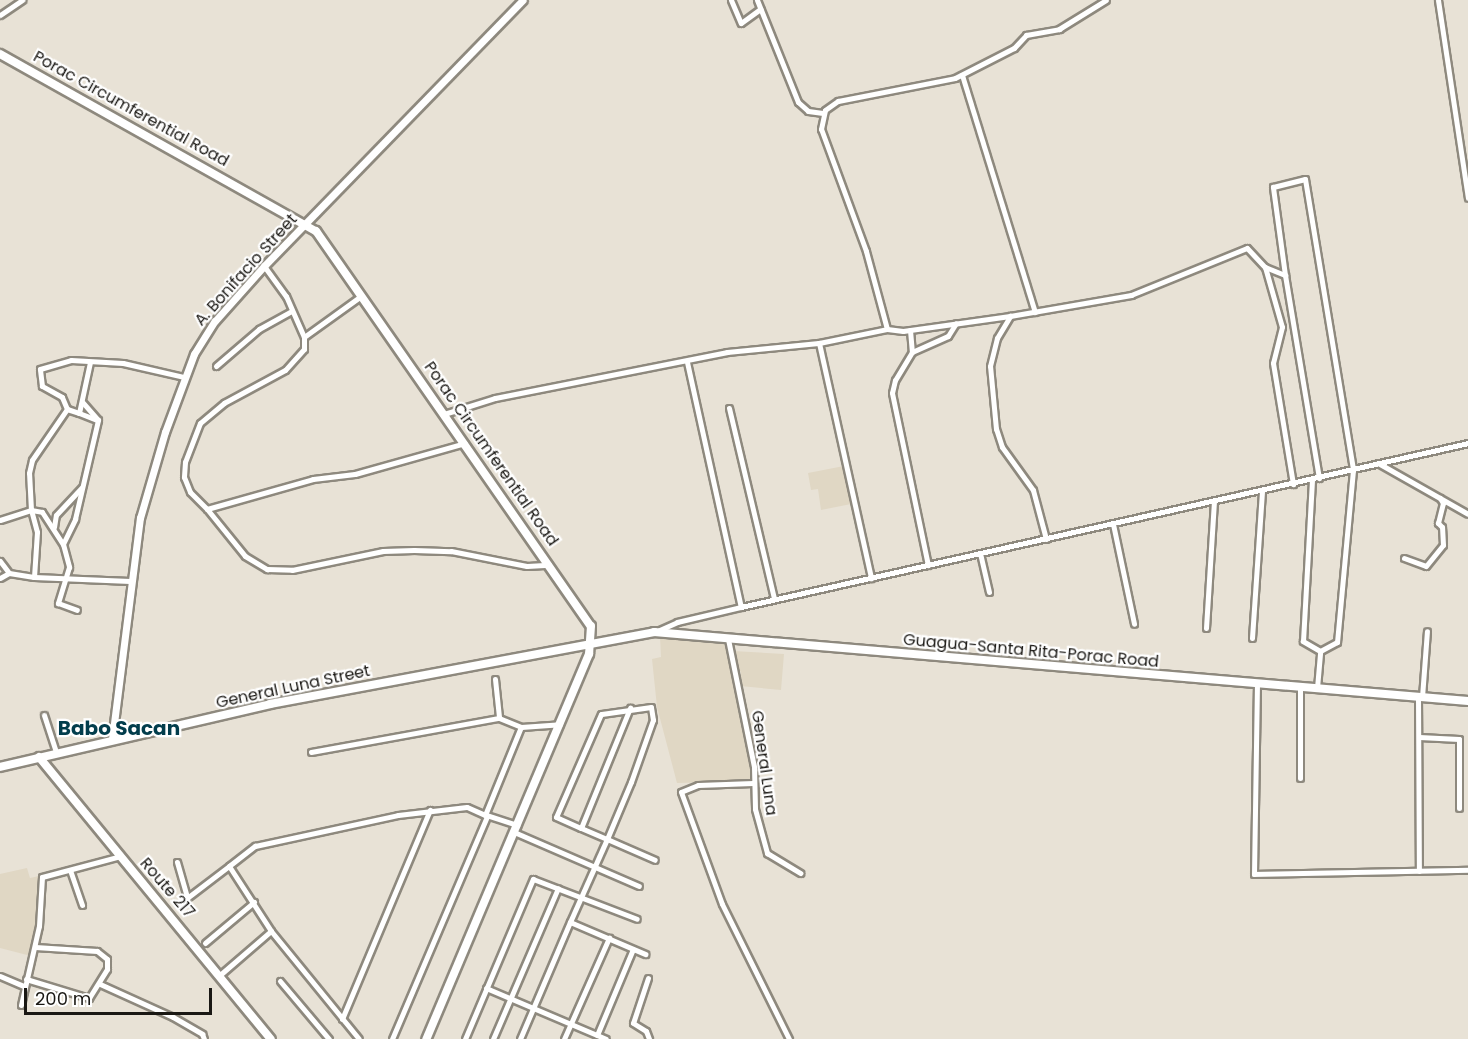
<!DOCTYPE html>
<style>
body{margin:0}
#map{position:relative;width:1468px;height:1039px;overflow:hidden;background:#e8e2d6;font-family:Poppins,sans-serif}
div>[style]{position:absolute}
[style*='--x']{left:calc(var(--x)*1px);top:calc(var(--y)*1px);width:calc(var(--w)*1px);rotate:calc(var(--a)*1deg)}
.built>*{inset:0;background:#e0d7c4}
.roads{filter:drop-shadow(2px 0 #8e897e) drop-shadow(-2px 0 #8e897e) drop-shadow(0 2px #8e897e) drop-shadow(0 -2px #8e897e)}
.minor>*{height:5px;margin:-2.5px;padding:0 2.5px;transform-origin:2.5px;border-radius:2.5px;background:#fff}
.tertiary>*{height:7px;margin:-3.5px;padding:0 3.5px;transform-origin:3.5px;border-radius:3.5px;background:#fff}
.secondary>*{height:8px;margin:-4px;padding:0 4px;transform-origin:4px;border-radius:4px;background:#fff}
.primary>*{height:8px;margin:-4px;padding:0 4px;transform-origin:4px;border-radius:4px;background:#fff}
span{translate:-50% -50%;white-space:nowrap;text-align:center;line-height:1.15;-webkit-text-stroke:4.5px #fff;paint-order:stroke}
.street-label{font-size:16px;color:#1a1814}
.quarter-label{font-size:20px;color:#023d4c;font-weight:700}
.scale{position:absolute;left:24px;top:988px;width:188px;height:27px;box-sizing:border-box;border:3px solid #1a1814;border-top:0;padding-left:8px;font-size:18px;line-height:21px;white-space:nowrap;color:#1a1814;-webkit-text-stroke:4px #fff;paint-order:stroke}
</style>
<div id="map">
<div class="built">
<div style="clip-path:polygon(844px 466px,851px 504px,821px 510px,818px 489px,811px 490px,808px 473px)"></div>
<div style="clip-path:polygon(660px 636px,726px 641px,750px 759px,750px 781px,677px 783px,657px 707px,652px 659px,661px 657px)"></div>
<div style="clip-path:polygon(733px 651px,784px 654px,781px 690px,740px 686px,741px 672px,734px 666px)"></div>
<div style="clip-path:polygon(27px 868px,30px 878px,39px 876px,39px 911px,31px 956px,0 948px,0 874px)"></div>
</div>
<div class="roads">
<div class="minor">
<div style="--x:731;--y:0;--w:25;--a:67"></div>
<div style="--x:741;--y:23;--w:24;--a:-36"></div>
<div style="--x:757;--y:0;--w:110;--a:68.1"></div>
<div style="--x:798;--y:102;--w:13;--a:42"></div>
<div style="--x:808;--y:111;--w:15;--a:8"></div>
<div style="--x:1438;--y:0;--w:200;--a:81.4"></div>
<div style="--x:0;--y:15;--w:27;--a:-34"></div>
<div style="--x:962;--y:75;--w:248;--a:72.9"></div>
<div style="--x:264;--y:266;--w:37;--a:54"></div>
<div style="--x:286;--y:296;--w:45;--a:66.3"></div>
<div style="--x:304;--y:337;--w:12;--a:90"></div>
<div style="--x:304;--y:349;--w:28;--a:132"></div>
<div style="--x:285;--y:370;--w:69;--a:151.6"></div>
<div style="--x:224;--y:403;--w:31;--a:140"></div>
<div style="--x:200;--y:423;--w:42;--a:111"></div>
<div style="--x:185;--y:462;--w:15;--a:94"></div>
<div style="--x:184;--y:477;--w:16;--a:68"></div>
<div style="--x:190;--y:492;--w:24;--a:45"></div>
<div style="--x:207;--y:509;--w:110;--a:-15.8"></div>
<div style="--x:313;--y:479;--w:42;--a:-6.8"></div>
<div style="--x:355;--y:474;--w:114;--a:-15.7"></div>
<div style="--x:1265;--y:267;--w:62;--a:74.2"></div>
<div style="--x:1282;--y:327;--w:37;--a:104"></div>
<div style="--x:1273;--y:363;--w:123;--a:80.6"></div>
<div style="--x:1285;--y:275;--w:89;--a:-97.8"></div>
<div style="--x:1273;--y:187;--w:33;--a:-14"></div>
<div style="--x:1305;--y:179;--w:295;--a:80.6"></div>
<div style="--x:1353;--y:470;--w:173;--a:95.3"></div>
<div style="--x:1337;--y:642;--w:19;--a:152"></div>
<div style="--x:1320;--y:651;--w:20;--a:-150"></div>
<div style="--x:1303;--y:641;--w:161;--a:-86.8"></div>
<div style="--x:887;--y:329;--w:81;--a:-105.1"></div>
<div style="--x:866;--y:251;--w:130;--a:-110.2"></div>
<div style="--x:821;--y:129;--w:19;--a:-78"></div>
<div style="--x:825;--y:110;--w:16;--a:-35"></div>
<div style="--x:838;--y:101;--w:119;--a:-11.1"></div>
<div style="--x:955;--y:78;--w:66;--a:-27"></div>
<div style="--x:1014;--y:48;--w:18;--a:-47"></div>
<div style="--x:1026;--y:35;--w:34;--a:-10"></div>
<div style="--x:1059;--y:29;--w:55;--a:-31.7"></div>
<div style="--x:910;--y:330;--w:22;--a:85"></div>
<div style="--x:912;--y:352;--w:33;--a:121"></div>
<div style="--x:895;--y:380;--w:13;--a:103"></div>
<div style="--x:892;--y:393;--w:176;--a:78.2"></div>
<div style="--x:304;--y:337;--w:70;--a:-35.7"></div>
<div style="--x:819;--y:343;--w:69;--a:-11.6"></div>
<div style="--x:887;--y:329;--w:16;--a:7"></div>
<div style="--x:903;--y:331;--w:108;--a:-8"></div>
<div style="--x:912;--y:352;--w:39;--a:-24"></div>
<div style="--x:948;--y:336;--w:15;--a:-58"></div>
<div style="--x:687;--y:362;--w:251;--a:77.6"></div>
<div style="--x:216;--y:366;--w:57;--a:-40.7"></div>
<div style="--x:259;--y:329;--w:37;--a:-29"></div>
<div style="--x:729;--y:408;--w:196;--a:76.7"></div>
<div style="--x:67;--y:409;--w:13;--a:18"></div>
<div style="--x:79;--y:413;--w:52;--a:-77.8"></div>
<div style="--x:79;--y:413;--w:19;--a:21"></div>
<div style="--x:444;--y:414;--w:53;--a:-17.4"></div>
<div style="--x:495;--y:398;--w:237;--a:-11.2"></div>
<div style="--x:727;--y:352;--w:92;--a:-5.6"></div>
<div style="--x:819;--y:343;--w:241;--a:77.5"></div>
<div style="--x:1378;--y:463;--w:103;--a:29.5"></div>
<div style="--x:207;--y:509;--w:60;--a:51"></div>
<div style="--x:245;--y:556;--w:26;--a:31"></div>
<div style="--x:267;--y:569;--w:25;--a:2"></div>
<div style="--x:292;--y:570;--w:93;--a:-11.8"></div>
<div style="--x:383;--y:551;--w:31;--a:-2"></div>
<div style="--x:414;--y:550;--w:37;--a:2"></div>
<div style="--x:451;--y:551;--w:77;--a:11.2"></div>
<div style="--x:527;--y:566;--w:22;--a:-3"></div>
<div style="--x:0;--y:520;--w:33;--a:-18"></div>
<div style="--x:31;--y:510;--w:37;--a:-93"></div>
<div style="--x:29;--y:473;--w:13;--a:-77"></div>
<div style="--x:32;--y:460;--w:62;--a:-55.5"></div>
<div style="--x:67;--y:409;--w:13;--a:-113"></div>
<div style="--x:62;--y:397;--w:23;--a:-151"></div>
<div style="--x:42;--y:386;--w:17;--a:-97"></div>
<div style="--x:40;--y:369;--w:32;--a:-16"></div>
<div style="--x:71;--y:360;--w:52;--a:3.3"></div>
<div style="--x:123;--y:363;--w:63;--a:12.9"></div>
<div style="--x:1113;--y:524;--w:102;--a:78.1"></div>
<div style="--x:54;--y:527;--w:12;--a:-81"></div>
<div style="--x:56;--y:515;--w:37;--a:-47"></div>
<div style="--x:1046;--y:539;--w:51;--a:-104.9"></div>
<div style="--x:1033;--y:490;--w:53;--a:-125.8"></div>
<div style="--x:1002;--y:447;--w:19;--a:-108"></div>
<div style="--x:996;--y:429;--w:63;--a:-95.4"></div>
<div style="--x:990;--y:366;--w:29;--a:-76"></div>
<div style="--x:997;--y:338;--w:26;--a:-59"></div>
<div style="--x:1010;--y:316;--w:123;--a:-9.8"></div>
<div style="--x:1131;--y:295;--w:125;--a:-22.1"></div>
<div style="--x:1247;--y:248;--w:26;--a:47"></div>
<div style="--x:1265;--y:267;--w:22;--a:22"></div>
<div style="--x:1285;--y:275;--w:206;--a:80.5"></div>
<div style="--x:63;--y:544;--w:28;--a:-64"></div>
<div style="--x:75;--y:519;--w:102;--a:-76.9"></div>
<div style="--x:98;--y:420;--w:23;--a:-131"></div>
<div style="--x:980;--y:553;--w:40;--a:77"></div>
<div style="--x:1404;--y:558;--w:23;--a:20"></div>
<div style="--x:1426;--y:566;--w:27;--a:-51"></div>
<div style="--x:1443;--y:545;--w:18;--a:-93"></div>
<div style="--x:1442;--y:527;--w:6;--a:-135"></div>
<div style="--x:1438;--y:523;--w:21;--a:-76"></div>
<div style="--x:1443;--y:503;--w:6;--a:-121"></div>
<div style="--x:0;--y:561;--w:15;--a:53"></div>
<div style="--x:9;--y:573;--w:25;--a:9"></div>
<div style="--x:34;--y:577;--w:96;--a:2.4"></div>
<div style="--x:34;--y:577;--w:45;--a:-86.2"></div>
<div style="--x:37;--y:532;--w:23;--a:-105"></div>
<div style="--x:31;--y:510;--w:11;--a:10"></div>
<div style="--x:42;--y:512;--w:38;--a:57"></div>
<div style="--x:63;--y:544;--w:24;--a:75"></div>
<div style="--x:69;--y:567;--w:38;--a:107"></div>
<div style="--x:58;--y:603;--w:20;--a:20"></div>
<div style="--x:0;--y:578;--w:10;--a:-29"></div>
<div style="--x:1206;--y:628;--w:127;--a:-86.4"></div>
<div style="--x:655;--y:632;--w:24;--a:-24"></div>
<div style="--x:677;--y:622;--w:66;--a:-13.2"></div>
<div style="--x:741;--y:607;--w:745;--a:-12.71"></div>
<div style="--x:1252;--y:638;--w:148;--a:-86.1"></div>
<div style="--x:728;--y:639;--w:131;--a:78.5"></div>
<div style="--x:754;--y:767;--w:42;--a:88.6"></div>
<div style="--x:755;--y:809;--w:46;--a:74.7"></div>
<div style="--x:767;--y:853;--w:39;--a:31"></div>
<div style="--x:495;--y:679;--w:39;--a:84"></div>
<div style="--x:1257;--y:683;--w:191;--a:90.9"></div>
<div style="--x:1254;--y:874;--w:214;--a:-1.1"></div>
<div style="--x:1300;--y:687;--w:91;--a:90"></div>
<div style="--x:1317;--y:688;--w:37;--a:-85"></div>
<div style="--x:1418;--y:696;--w:175;--a:89.7"></div>
<div style="--x:1422;--y:697;--w:66;--a:-85.7"></div>
<div style="--x:44;--y:715;--w:40;--a:72"></div>
<div style="--x:1419;--y:737;--w:40;--a:2.9"></div>
<div style="--x:1459;--y:739;--w:69;--a:90"></div>
<div style="--x:311;--y:752;--w:191;--a:-10.3"></div>
<div style="--x:499;--y:718;--w:24;--a:22"></div>
<div style="--x:753;--y:783;--w:55;--a:177.9"></div>
<div style="--x:698;--y:785;--w:18;--a:158"></div>
<div style="--x:681;--y:792;--w:119;--a:69.9"></div>
<div style="--x:722;--y:904;--w:151;--a:63.6"></div>
<div style="--x:486;--y:815;--w:33;--a:18"></div>
<div style="--x:581;--y:828;--w:130;--a:-67.8"></div>
<div style="--x:514;--y:832;--w:136;--a:23.4"></div>
<div style="--x:177;--y:862;--w:37;--a:74"></div>
<div style="--x:187;--y:898;--w:53;--a:-37.3"></div>
<div style="--x:229;--y:866;--w:77;--a:57.1"></div>
<div style="--x:271;--y:931;--w:139;--a:50.8"></div>
<div style="--x:229;--y:866;--w:33;--a:-38"></div>
<div style="--x:255;--y:846;--w:146;--a:-12.2"></div>
<div style="--x:398;--y:815;--w:69;--a:-6.6"></div>
<div style="--x:467;--y:807;--w:20;--a:24"></div>
<div style="--x:485;--y:815;--w:95;--a:-67.8"></div>
<div style="--x:521;--y:727;--w:39;--a:-4"></div>
<div style="--x:70;--y:870;--w:37;--a:71"></div>
<div style="--x:570;--y:922;--w:82;--a:23.1"></div>
<div style="--x:205;--y:943;--w:64;--a:-39.9"></div>
<div style="--x:221;--y:974;--w:66;--a:-40.7"></div>
<div style="--x:0;--y:976;--w:26;--a:23"></div>
<div style="--x:648;--y:978;--w:47;--a:108.4"></div>
<div style="--x:633;--y:1023;--w:15;--a:32"></div>
<div style="--x:646;--y:1031;--w:9;--a:69"></div>
<div style="--x:26;--y:979;--w:66;--a:16.8"></div>
<div style="--x:89;--y:998;--w:34;--a:-58"></div>
<div style="--x:107;--y:969;--w:10;--a:-90"></div>
<div style="--x:107;--y:959;--w:13;--a:-141"></div>
<div style="--x:97;--y:951;--w:62;--a:-176.3"></div>
<div style="--x:280;--y:981;--w:76;--a:49.8"></div>
<div style="--x:100;--y:984;--w:80;--a:24.3"></div>
<div style="--x:173;--y:1017;--w:34;--a:30"></div>
<div style="--x:202;--y:1034;--w:5;--a:68"></div>
<div style="--x:486;--y:988;--w:130;--a:23"></div>
<div style="--x:21;--y:1005;--w:81;--a:-77.2"></div>
<div style="--x:39;--y:926;--w:49;--a:-86.5"></div>
<div style="--x:42;--y:877;--w:82;--a:-14.9"></div>
<div style="--x:342;--y:1019;--w:227;--a:-67.2"></div>
<div style="--x:597;--y:1035;--w:93;--a:-67.3"></div>
<div style="--x:392;--y:1039;--w:242;--a:-66.9"></div>
<div style="--x:465;--y:1039;--w:174;--a:-67"></div>
<div style="--x:533;--y:879;--w:111;--a:21"></div>
<div style="--x:493;--y:1039;--w:164;--a:-66.7"></div>
<div style="--x:520;--y:1039;--w:127;--a:-66.9"></div>
<div style="--x:570;--y:922;--w:91;--a:-66"></div>
<div style="--x:607;--y:839;--w:62;--a:-67.2"></div>
<div style="--x:631;--y:782;--w:66;--a:-70.5"></div>
<div style="--x:653;--y:720;--w:13;--a:-99"></div>
<div style="--x:651;--y:707;--w:50;--a:172"></div>
<div style="--x:601;--y:714;--w:112;--a:113.6"></div>
<div style="--x:556;--y:817;--w:27;--a:24"></div>
<div style="--x:581;--y:828;--w:28;--a:23"></div>
<div style="--x:607;--y:839;--w:52;--a:23.6"></div>
<div style="--x:564;--y:1039;--w:111;--a:-66"></div>
</div>
<div class="tertiary">
<div style="--x:112;--y:739;--w:223;--a:-82.8"></div>
<div style="--x:140;--y:518;--w:90;--a:-73.8"></div>
<div style="--x:165;--y:432;--w:83;--a:-69.6"></div>
<div style="--x:194;--y:354;--w:39;--a:-58"></div>
<div style="--x:215;--y:321;--w:74;--a:-48.3"></div>
<div style="--x:264;--y:266;--w:371;--a:-45.8"></div>
</div>
<div class="secondary">
<div style="--x:39;--y:757;--w:365;--a:50.6"></div>
<div style="--x:0;--y:767;--w:277;--a:-13.1"></div>
<div style="--x:270;--y:704;--w:391;--a:-10.6"></div>
<div style="--x:654;--y:632;--w:817;--a:4.85"></div>
</div>
<div class="primary">
<div style="--x:0;--y:54;--w:362;--a:29.3"></div>
<div style="--x:316;--y:231;--w:481;--a:55.2"></div>
<div style="--x:591;--y:626;--w:28;--a:94"></div>
<div style="--x:589;--y:654;--w:418;--a:112.9"></div>
</div>
</div>
<div class="street-label">
<span style="left:131px;top:109px;rotate:29deg">Porac Circumferential Road</span>
<span style="left:246px;top:270px;rotate:-48deg">A. Bonifacio Street</span>
<span style="left:491px;top:454px;rotate:55deg">Porac Circumferential Road</span>
<span style="left:1031px;top:651px;rotate:5deg">Guagua-Santa Rita-Porac Road</span>
<span style="left:293px;top:687px;rotate:-12deg">General Luna Street</span>
<span style="left:764px;top:763px;rotate:82deg">General Luna</span>
<span style="left:167px;top:888px;rotate:49deg">Route 217</span>
</div>
<div class="quarter-label">
<span style="left:119px;top:728px">Babo Sacan</span>
</div>
<div class="scale">200 m</div>
</div>
